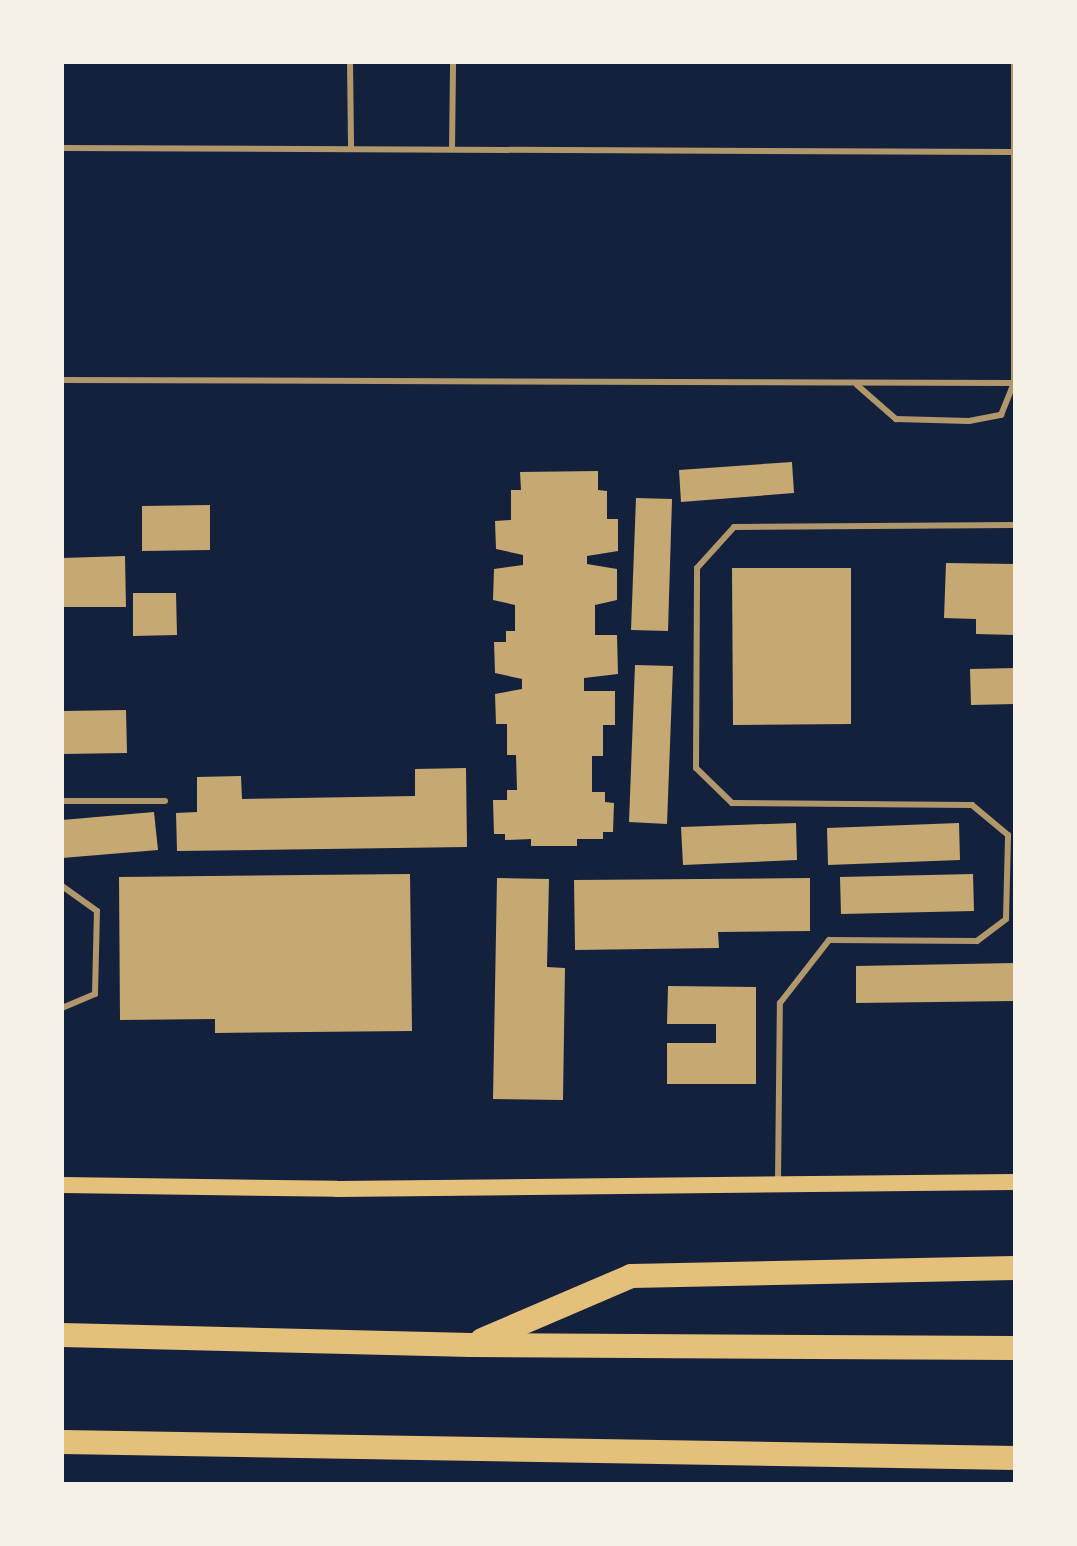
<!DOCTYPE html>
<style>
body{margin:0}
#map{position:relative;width:1077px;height:1546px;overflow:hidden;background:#14213d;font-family:"Fira Sans",sans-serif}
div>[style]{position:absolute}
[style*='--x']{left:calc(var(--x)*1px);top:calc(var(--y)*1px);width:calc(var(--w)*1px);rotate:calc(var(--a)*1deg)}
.building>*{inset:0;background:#c6a872}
.service>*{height:6px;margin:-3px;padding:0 3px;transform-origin:3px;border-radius:3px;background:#b1986c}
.secondary>*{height:16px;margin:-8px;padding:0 8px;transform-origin:8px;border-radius:8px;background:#e5c07b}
.motorway>*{height:24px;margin:-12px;padding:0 12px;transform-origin:12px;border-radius:12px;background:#e5c07b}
span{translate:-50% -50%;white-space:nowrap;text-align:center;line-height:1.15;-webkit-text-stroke:7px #f6f1e7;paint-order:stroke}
.frame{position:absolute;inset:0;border:64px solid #f6f1e7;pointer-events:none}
</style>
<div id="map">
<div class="building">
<div style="clip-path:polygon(792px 462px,794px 493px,681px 502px,679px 470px)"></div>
<div style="clip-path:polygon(598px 471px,598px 490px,607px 491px,607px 519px,618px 519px,618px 551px,587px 556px,587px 564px,617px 569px,617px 600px,595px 605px,595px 635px,617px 635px,618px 674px,584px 678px,584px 691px,615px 691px,615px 725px,603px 725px,603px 756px,592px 756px,592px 792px,605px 792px,605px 802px,614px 803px,613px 832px,603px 832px,603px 839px,577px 839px,577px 846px,531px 846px,531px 839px,505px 840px,505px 834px,494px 834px,493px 800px,507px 800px,507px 790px,517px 790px,516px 755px,507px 755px,507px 724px,496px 724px,495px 694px,522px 689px,522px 679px,495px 673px,494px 642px,506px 642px,506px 631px,515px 631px,515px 605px,493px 600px,494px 569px,523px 565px,523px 555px,496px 549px,495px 521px,511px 520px,511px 490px,521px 490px,520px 472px)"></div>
<div style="clip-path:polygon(636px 498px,672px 499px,668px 631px,631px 630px)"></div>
<div style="clip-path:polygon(210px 505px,210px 550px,142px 551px,142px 506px)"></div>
<div style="clip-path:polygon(125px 556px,126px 607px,62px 607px,62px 558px)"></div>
<div style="clip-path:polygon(946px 563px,1015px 564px,1015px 635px,976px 634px,976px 619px,944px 618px)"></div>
<div style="clip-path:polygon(732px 568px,851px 568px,851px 724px,733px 725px)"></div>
<div style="clip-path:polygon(133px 593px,176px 593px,177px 635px,133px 636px)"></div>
<div style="clip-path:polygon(635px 665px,673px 666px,667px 824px,629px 822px)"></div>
<div style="clip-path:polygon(1015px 668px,1015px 704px,971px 705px,970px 669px)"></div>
<div style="clip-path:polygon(126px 710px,127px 753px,62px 754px,62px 711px)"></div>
<div style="clip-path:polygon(466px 768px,467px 847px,177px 851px,176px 813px,197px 812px,197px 777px,241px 776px,242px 799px,415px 796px,415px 769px)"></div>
<div style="clip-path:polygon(154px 812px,158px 850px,62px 858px,62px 820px)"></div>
<div style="clip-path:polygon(796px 823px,797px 860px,683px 865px,681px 827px)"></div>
<div style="clip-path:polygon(959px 823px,960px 860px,828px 865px,827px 828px)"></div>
<div style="clip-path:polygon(410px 874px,412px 1031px,215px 1033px,215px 1019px,120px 1020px,119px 877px)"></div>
<div style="clip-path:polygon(973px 874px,974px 911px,841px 914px,840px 877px)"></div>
<div style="clip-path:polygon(497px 878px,549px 879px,547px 967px,565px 968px,563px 1100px,493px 1099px)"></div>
<div style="clip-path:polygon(810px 878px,810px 931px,718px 932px,719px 948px,575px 950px,574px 880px)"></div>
<div style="clip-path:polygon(1015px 963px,1015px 1001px,856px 1003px,856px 966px)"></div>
<div style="clip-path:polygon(668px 986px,756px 987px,756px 1084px,667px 1084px,667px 1043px,716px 1043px,716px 1024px,667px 1024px)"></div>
</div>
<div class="service">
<div style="--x:350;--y:62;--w:87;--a:89.3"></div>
<div style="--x:62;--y:148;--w:953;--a:0.24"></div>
<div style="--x:452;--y:149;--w:87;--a:-89.3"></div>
<div style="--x:62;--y:380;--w:952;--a:0.18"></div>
<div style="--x:1014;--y:383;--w:321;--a:-90"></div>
<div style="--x:857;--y:385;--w:52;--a:41.1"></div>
<div style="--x:896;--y:419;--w:73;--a:1.6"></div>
<div style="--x:969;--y:421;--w:33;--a:-11"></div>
<div style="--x:1001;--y:415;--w:35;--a:-68"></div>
<div style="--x:62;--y:801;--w:103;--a:0"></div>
<div style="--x:62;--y:886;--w:43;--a:35.5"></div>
<div style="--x:97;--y:911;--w:83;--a:91.4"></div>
<div style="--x:95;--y:994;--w:36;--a:157"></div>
<div style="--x:778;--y:1182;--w:179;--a:-89.4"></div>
<div style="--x:780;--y:1003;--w:80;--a:-52.1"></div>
<div style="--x:829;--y:940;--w:148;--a:0.4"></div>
<div style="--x:977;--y:941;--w:36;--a:-37"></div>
<div style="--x:1006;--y:919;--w:84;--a:-88.6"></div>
<div style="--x:1008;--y:835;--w:47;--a:-140.2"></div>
<div style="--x:972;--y:805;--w:240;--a:-179.5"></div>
<div style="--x:732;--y:803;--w:50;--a:-135.8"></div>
<div style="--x:696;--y:768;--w:200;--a:-89.7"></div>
<div style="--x:697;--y:568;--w:55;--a:-47.9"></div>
<div style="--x:734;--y:527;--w:281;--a:-0.4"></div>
</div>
<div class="secondary">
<div style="--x:62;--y:1185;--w:275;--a:0.8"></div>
<div style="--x:337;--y:1189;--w:678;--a:-0.59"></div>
</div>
<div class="motorway">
<div style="--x:62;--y:1335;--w:409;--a:1.4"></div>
<div style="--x:471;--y:1345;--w:544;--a:0.32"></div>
<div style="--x:482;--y:1340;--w:162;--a:-23.2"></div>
<div style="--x:631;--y:1276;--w:384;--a:-1.2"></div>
<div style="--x:62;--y:1442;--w:953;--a:0.96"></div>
</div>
<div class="frame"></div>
</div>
